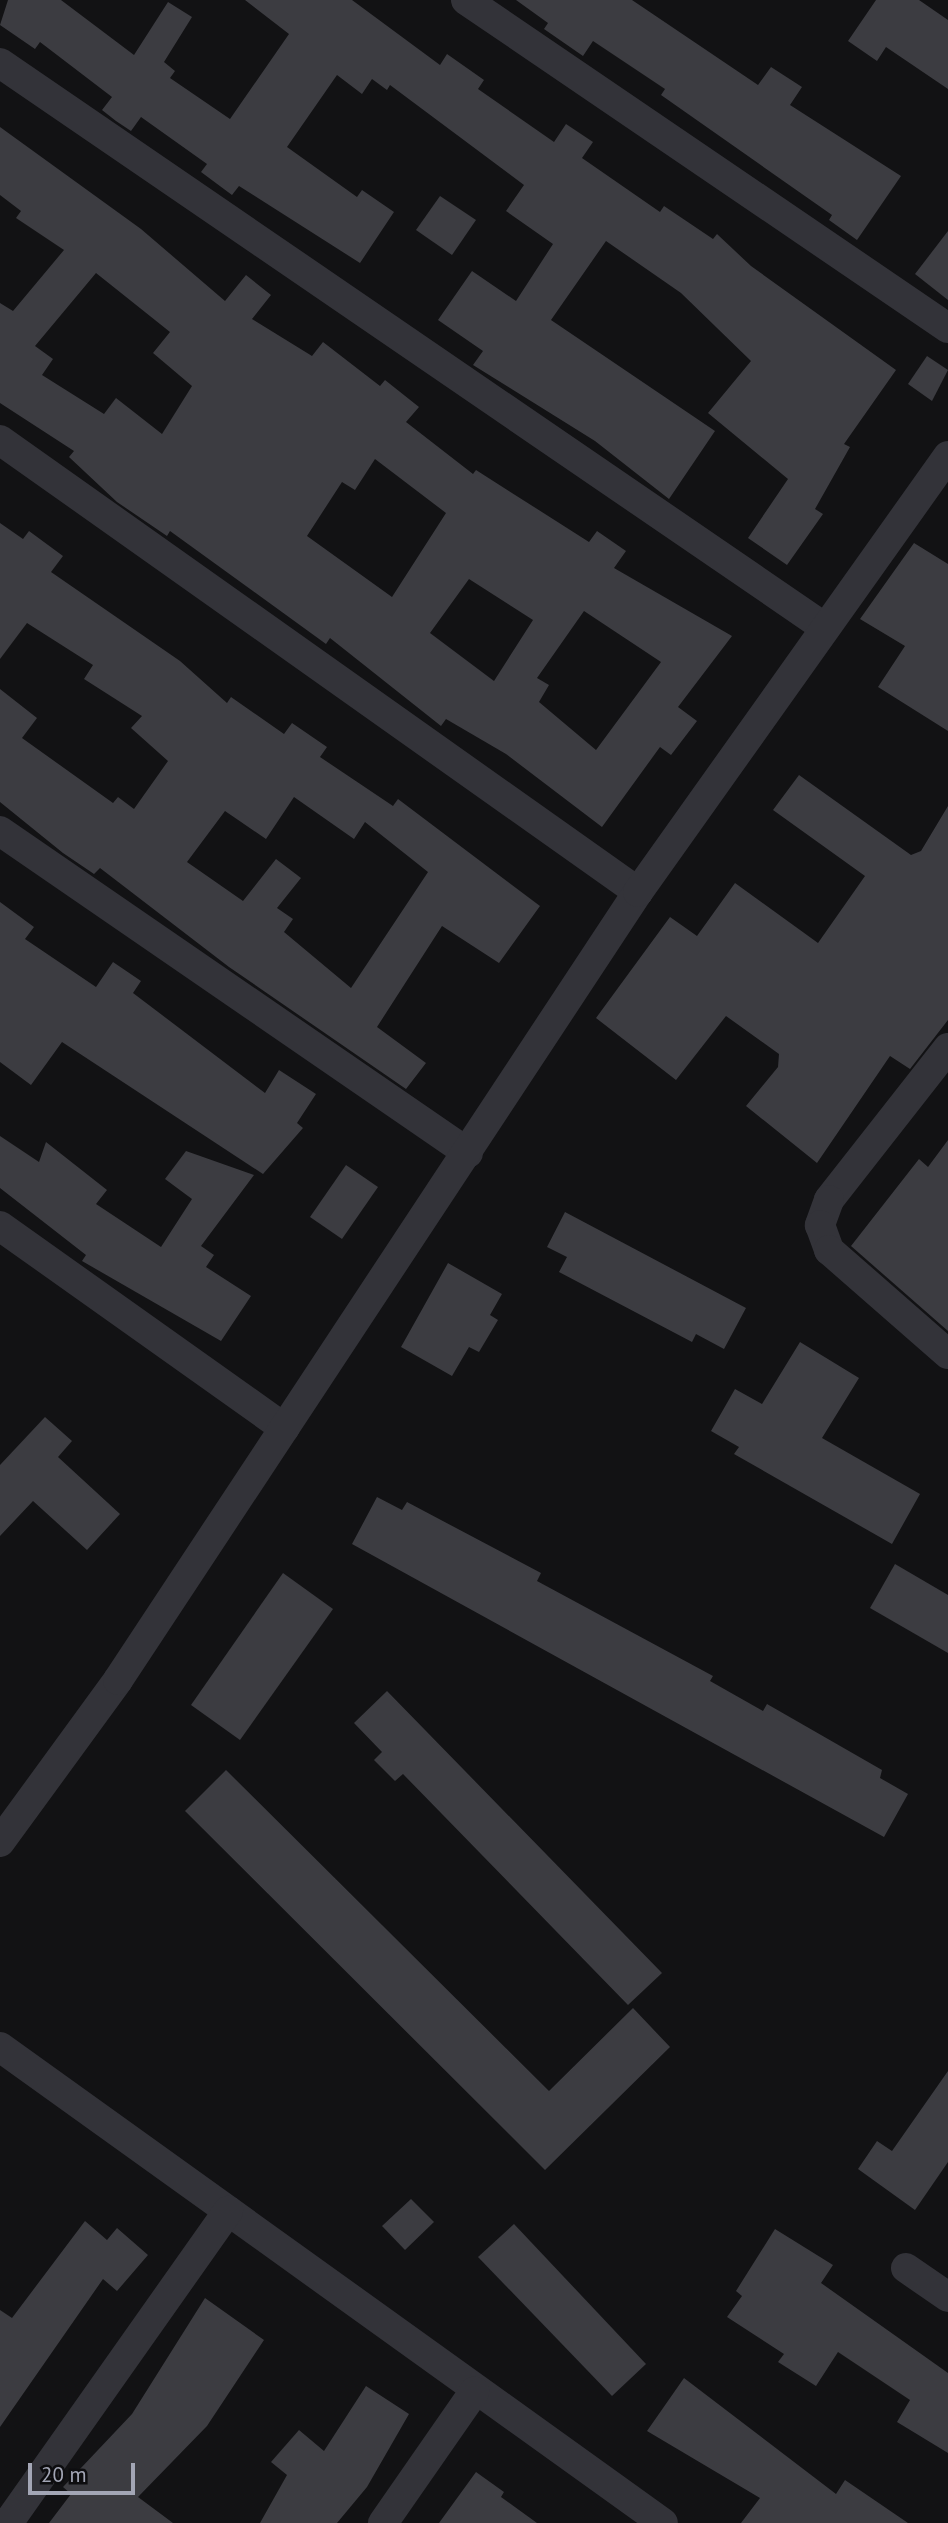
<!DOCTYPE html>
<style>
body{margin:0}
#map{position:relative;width:948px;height:2523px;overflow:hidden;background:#121214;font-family:"PT Sans",sans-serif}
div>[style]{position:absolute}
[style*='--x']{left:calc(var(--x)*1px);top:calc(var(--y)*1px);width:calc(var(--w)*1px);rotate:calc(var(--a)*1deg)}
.building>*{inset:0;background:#3c3c41}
.minor>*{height:30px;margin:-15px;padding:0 15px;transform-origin:15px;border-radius:15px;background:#333339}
span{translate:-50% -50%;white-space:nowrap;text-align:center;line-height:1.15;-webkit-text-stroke:5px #0d0d0f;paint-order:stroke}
.scale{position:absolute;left:28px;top:2463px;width:107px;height:32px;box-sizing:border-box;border:4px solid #a3a6b5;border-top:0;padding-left:9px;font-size:21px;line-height:24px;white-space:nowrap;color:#a3a6b5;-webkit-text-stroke:5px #0d0d0f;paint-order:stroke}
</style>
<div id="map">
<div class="building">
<div style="clip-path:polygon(8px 0,61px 0,134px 55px,168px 2px,192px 17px,164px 62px,175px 71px,170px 78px,230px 119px,289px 34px,245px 0,352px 0,440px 65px,447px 54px,484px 80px,478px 89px,554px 142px,566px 124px,593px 142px,582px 158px,660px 212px,664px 206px,713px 239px,717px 234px,751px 266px,896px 370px,844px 444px,850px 447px,815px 509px,823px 514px,787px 565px,748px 538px,788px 479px,708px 413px,751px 361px,681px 293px,606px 241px,551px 320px,715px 431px,669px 499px,595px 441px,473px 365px,483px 351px,438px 320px,472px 271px,516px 301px,553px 244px,506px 211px,524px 185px,390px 85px,387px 90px,372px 79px,362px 94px,337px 75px,287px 147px,357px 197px,362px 190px,394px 212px,360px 263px,239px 186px,232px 195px,201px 172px,207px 164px,141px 117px,131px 131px,116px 121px,102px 110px,112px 97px,40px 42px,35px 49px,0 25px)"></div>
<div style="clip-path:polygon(516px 0,632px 0,758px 85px,771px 67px,802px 87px,790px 105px,901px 176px,857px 240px,829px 220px,832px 215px,661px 95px,665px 89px,593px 41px,583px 56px,544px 29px,548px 23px)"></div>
<div style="clip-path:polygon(876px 0,919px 0,948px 20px,948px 89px,886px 47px,877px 61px,848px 41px)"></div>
<div style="clip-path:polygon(evenodd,0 127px,141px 229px,225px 301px,246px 275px,271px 295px,252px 319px,312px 356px,323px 342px,380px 386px,385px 380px,419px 407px,406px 422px,473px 474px,476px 470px,589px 542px,597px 531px,626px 551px,614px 568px,732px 636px,678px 707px,697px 721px,671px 755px,660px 747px,602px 827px,506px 754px,446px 719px,441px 726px,330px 638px,326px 644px,170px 531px,167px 536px,117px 502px,69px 457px,74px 451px,0 403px,0 303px,13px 311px,64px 250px,16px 218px,21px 211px,0 195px,0 127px,96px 273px,170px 332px,153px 353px,192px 386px,162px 434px,116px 398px,104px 414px,42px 375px,53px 359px,35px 346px,96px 273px,0 127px,375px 459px,446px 513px,392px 597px,307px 536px,342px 482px,355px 490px,375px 459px,0 127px,469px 579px,533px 620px,494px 681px,430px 633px,469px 579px,0 127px,584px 611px,661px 662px,596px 750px,539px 702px,549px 685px,537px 678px,584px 611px)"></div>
<div style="clip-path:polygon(440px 196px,476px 220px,452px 255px,416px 230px)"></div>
<div style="clip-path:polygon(948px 231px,948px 300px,915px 274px)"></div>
<div style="clip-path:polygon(927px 356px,948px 370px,932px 401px,908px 384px)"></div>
<div style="clip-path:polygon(evenodd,0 523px,23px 539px,29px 531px,63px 556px,51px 572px,180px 661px,227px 703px,231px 697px,284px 734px,292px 723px,327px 747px,320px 757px,393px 806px,398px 799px,540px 906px,499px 963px,442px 926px,377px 1027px,426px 1063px,406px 1089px,229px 967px,100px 868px,94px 874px,63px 853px,0 802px,0 689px,37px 718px,22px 738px,113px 803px,118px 797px,134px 809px,168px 761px,131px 728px,142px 716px,84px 679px,93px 665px,27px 623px,0 659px,0 523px,294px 797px,354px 839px,365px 822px,428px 872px,351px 988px,284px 932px,293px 919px,277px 908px,301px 878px,276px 859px,243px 901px,187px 862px,225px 811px,266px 839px,294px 797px)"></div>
<div style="clip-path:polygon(914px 543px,948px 564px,948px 731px,878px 687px,905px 646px,860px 619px)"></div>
<div style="clip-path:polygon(799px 775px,911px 855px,921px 851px,948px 806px,948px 1020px,910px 1069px,890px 1056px,817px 1163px,746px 1106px,778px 1067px,779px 1054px,726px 1016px,676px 1080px,596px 1018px,670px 917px,697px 936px,735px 883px,818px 943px,865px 876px,773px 810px)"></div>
<div style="clip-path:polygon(0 902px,34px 927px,25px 939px,96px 987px,113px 962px,141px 981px,133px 993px,265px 1093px,279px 1070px,316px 1094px,297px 1123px,303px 1128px,263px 1174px,62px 1042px,31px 1085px,0 1062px)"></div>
<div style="clip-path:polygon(0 1136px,39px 1162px,46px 1142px,107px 1190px,96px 1204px,161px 1247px,192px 1199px,165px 1179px,186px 1151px,254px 1175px,201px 1246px,214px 1255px,206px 1267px,251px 1296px,221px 1341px,82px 1261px,86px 1255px,0 1188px)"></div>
<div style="clip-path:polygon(948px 1140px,948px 1331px,851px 1246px,919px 1159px,928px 1167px)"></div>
<div style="clip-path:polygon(346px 1165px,378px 1187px,342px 1239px,310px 1217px)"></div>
<div style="clip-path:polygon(565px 1212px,746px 1308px,724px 1349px,696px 1334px,692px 1342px,559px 1272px,567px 1257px,547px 1247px)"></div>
<div style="clip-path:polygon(448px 1263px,502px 1294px,490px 1315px,498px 1320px,479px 1352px,469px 1347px,452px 1376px,401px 1347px)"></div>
<div style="clip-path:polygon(800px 1342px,859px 1378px,822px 1438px,920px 1494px,892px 1544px,734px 1454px,739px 1447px,711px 1431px,735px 1389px,762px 1404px)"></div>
<div style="clip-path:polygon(45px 1417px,72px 1441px,58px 1457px,120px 1514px,87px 1550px,33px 1501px,0 1536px,0 1465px)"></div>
<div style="clip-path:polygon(377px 1497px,402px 1510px,407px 1502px,541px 1573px,537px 1581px,713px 1676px,710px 1681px,763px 1711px,767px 1704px,882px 1770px,880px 1778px,908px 1794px,884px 1837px,352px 1544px)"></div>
<div style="clip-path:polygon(895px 1564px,948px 1595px,948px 1653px,870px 1608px)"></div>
<div style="clip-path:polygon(283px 1573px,333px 1609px,240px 1740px,191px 1705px)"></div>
<div style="clip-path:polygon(387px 1691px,662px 1973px,628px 2005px,403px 1774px,395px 1781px,374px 1760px,382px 1752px,354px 1723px)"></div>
<div style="clip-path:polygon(226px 1770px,549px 2091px,633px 2008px,670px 2047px,545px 2170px,185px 1811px)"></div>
<div style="clip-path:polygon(948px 2071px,948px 2162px,915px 2210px,858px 2169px,877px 2141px,892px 2151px)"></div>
<div style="clip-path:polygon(411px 2199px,434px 2222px,405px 2250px,382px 2226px)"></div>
<div style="clip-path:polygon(85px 2221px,107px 2240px,117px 2228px,148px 2255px,117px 2291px,103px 2279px,0 2427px,0 2310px,12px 2318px)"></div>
<div style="clip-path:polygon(514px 2224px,646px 2364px,612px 2396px,478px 2257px)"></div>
<div style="clip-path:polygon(775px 2229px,833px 2265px,821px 2283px,948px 2373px,948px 2453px,897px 2422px,910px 2400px,838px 2352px,816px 2386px,778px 2362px,784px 2354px,727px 2317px,742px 2296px,736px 2291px)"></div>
<div style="clip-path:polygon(205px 2298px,264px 2340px,207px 2426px,138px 2497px,173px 2523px,49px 2523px,71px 2494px,63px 2487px,132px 2414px)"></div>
<div style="clip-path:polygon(684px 2378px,836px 2494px,845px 2480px,908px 2523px,741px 2523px,760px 2498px,647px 2431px)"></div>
<div style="clip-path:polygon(366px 2386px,409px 2414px,367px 2487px,337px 2523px,260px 2523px,287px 2475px,271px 2462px,299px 2430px,324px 2451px)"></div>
<div style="clip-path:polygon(476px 2472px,504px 2492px,501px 2497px,537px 2523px,439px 2523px)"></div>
</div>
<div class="minor">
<div style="--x:466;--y:0;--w:583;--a:34.24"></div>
<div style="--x:0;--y:63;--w:999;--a:34.39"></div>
<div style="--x:0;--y:440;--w:782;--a:35.32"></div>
<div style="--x:0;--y:831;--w:568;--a:34.53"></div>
<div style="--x:948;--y:1048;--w:193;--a:128.1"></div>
<div style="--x:829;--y:1200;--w:27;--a:110"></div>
<div style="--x:820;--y:1225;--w:27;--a:70"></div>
<div style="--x:829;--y:1250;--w:158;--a:41.2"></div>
<div style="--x:0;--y:1226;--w:349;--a:35.4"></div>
<div style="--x:0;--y:1842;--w:200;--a:-53.9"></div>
<div style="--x:118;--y:1680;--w:944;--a:-56.58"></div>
<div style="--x:638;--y:892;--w:535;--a:-54.59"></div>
<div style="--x:0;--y:2047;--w:816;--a:35.68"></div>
<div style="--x:906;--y:2268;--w:51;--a:34.6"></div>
<div style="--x:8;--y:2523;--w:382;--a:-54.8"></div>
<div style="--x:383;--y:2523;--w:160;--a:-55.2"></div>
</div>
<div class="scale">20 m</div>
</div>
